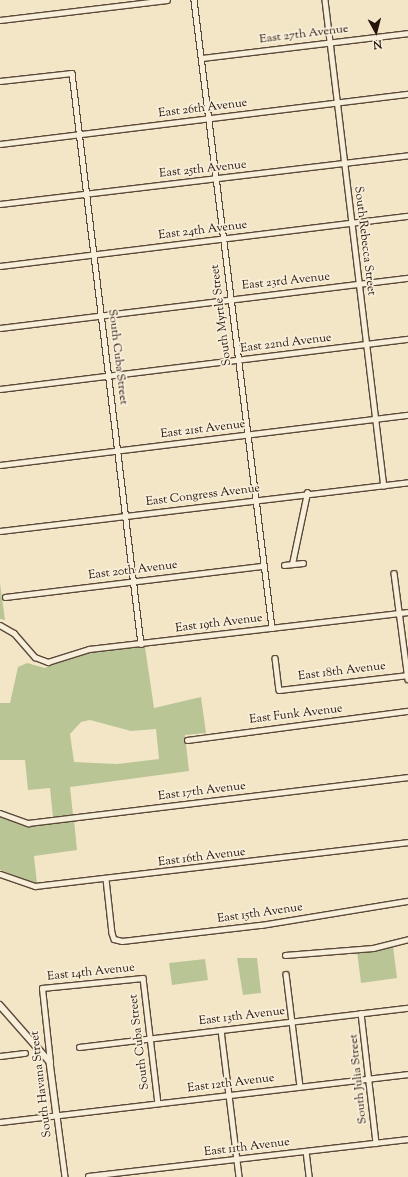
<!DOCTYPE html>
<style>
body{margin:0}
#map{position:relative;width:408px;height:1177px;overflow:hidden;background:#f3e6c6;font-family:"Sorts Mill Goudy",serif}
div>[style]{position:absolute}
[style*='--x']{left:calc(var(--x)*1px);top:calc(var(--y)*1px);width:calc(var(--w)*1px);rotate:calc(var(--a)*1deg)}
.green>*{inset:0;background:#bac596}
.roads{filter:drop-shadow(1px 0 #5b483a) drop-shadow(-1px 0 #5b483a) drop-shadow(0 1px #5b483a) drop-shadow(0 -1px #5b483a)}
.minor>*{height:4.5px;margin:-2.25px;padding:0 2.25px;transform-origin:2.25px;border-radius:2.25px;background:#f7efda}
.tertiary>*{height:5.5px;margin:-2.75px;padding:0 2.75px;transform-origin:2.75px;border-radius:2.75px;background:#f7efda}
span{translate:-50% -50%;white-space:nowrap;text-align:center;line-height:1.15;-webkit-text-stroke:3.5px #f7efda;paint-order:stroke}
.street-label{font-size:12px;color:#28130c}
.north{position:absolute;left:356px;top:12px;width:40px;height:40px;-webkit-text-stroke:3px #f7efda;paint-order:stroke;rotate:173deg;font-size:11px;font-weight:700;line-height:16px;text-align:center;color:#28130c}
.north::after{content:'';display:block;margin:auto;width:14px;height:18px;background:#28130c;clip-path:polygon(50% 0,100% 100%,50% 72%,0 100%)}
</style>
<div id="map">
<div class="green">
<div style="clip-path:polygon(0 583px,5px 620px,0 619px)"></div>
<div style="clip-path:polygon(evenodd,145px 647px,154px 708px,201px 697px,206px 733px,185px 735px,189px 771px,70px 787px,73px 815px,53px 817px,50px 788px,28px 790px,25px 760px,0 760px,0 703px,10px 703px,18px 667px,27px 663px,45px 668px,83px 652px,145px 647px,90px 720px,131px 731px,156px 729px,159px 759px,117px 764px,74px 762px,70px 734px,81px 722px,90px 720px)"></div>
<div style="clip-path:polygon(0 816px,30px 826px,74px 820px,77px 850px,34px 856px,37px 884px,0 870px)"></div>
<div style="clip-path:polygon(393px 946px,397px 978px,361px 983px,357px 951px)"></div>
<div style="clip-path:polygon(237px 958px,257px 958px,261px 993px,243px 995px)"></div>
<div style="clip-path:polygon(205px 959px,208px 980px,172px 985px,169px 963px)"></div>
</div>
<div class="roads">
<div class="minor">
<div style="--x:194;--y:0;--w:633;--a:82.92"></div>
<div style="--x:325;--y:0;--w:489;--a:83.1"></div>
<div style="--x:0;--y:20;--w:168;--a:-6.8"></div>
<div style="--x:202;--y:58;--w:208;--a:-6.9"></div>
<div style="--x:0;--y:81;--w:72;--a:-6.3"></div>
<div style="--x:72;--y:73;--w:575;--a:83.11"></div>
<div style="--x:0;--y:144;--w:411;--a:-7"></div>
<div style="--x:0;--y:204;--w:411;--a:-6.8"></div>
<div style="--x:0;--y:266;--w:411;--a:-7"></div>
<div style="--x:0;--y:328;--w:411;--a:-7"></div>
<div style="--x:0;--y:389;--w:411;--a:-7"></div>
<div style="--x:0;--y:465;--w:411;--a:-7"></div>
<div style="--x:0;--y:531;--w:411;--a:-6.8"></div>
<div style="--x:292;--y:564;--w:73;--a:-78.1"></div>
<div style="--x:284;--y:565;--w:19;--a:-6"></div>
<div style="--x:394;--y:573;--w:107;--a:82.5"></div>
<div style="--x:5;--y:597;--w:260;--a:-6.9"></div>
<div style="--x:0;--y:625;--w:16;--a:30"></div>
<div style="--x:14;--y:633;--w:32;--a:49"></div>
<div style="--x:35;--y:657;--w:14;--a:21"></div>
<div style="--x:48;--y:662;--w:43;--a:-17.6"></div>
<div style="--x:89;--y:649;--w:321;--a:-6.6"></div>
<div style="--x:275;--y:658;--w:32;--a:83"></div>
<div style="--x:279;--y:690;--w:130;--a:-6.6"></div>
<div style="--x:187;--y:740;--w:223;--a:-7.5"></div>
<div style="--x:0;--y:813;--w:30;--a:20"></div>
<div style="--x:28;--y:823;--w:383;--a:-6.9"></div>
<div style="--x:0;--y:874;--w:37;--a:19"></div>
<div style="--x:35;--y:886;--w:376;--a:-6.7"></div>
<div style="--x:106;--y:879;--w:54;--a:83.7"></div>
<div style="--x:112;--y:933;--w:6;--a:72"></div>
<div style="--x:114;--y:939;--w:8;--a:14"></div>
<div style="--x:122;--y:941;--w:140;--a:-6.6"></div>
<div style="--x:261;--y:925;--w:149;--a:-9.3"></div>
<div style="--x:285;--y:955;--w:88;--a:-4.5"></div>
<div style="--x:373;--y:948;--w:36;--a:-14"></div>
<div style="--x:286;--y:974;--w:113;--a:82.9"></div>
<div style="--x:361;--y:1013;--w:131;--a:83.4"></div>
<div style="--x:221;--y:1030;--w:148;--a:83"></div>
<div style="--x:79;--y:1047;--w:331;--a:-6.8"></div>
<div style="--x:0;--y:1056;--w:25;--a:-7"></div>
<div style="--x:50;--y:1062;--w:74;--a:-96.2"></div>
<div style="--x:42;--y:988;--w:101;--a:-5.7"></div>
<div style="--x:143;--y:978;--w:126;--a:83.2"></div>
<div style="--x:57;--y:1116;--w:62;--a:82.5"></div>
<div style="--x:0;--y:1122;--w:411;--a:-6.7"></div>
<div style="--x:306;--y:1151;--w:26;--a:83"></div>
<div style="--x:88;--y:1176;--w:322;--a:-6.6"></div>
</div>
<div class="tertiary">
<div style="--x:0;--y:1005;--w:76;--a:48.7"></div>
<div style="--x:50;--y:1062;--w:54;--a:82.6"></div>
</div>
</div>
<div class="street-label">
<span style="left:304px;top:35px;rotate:-7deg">East 27th Avenue</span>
<span style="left:203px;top:109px;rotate:-7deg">East 26th Avenue</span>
<span style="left:203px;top:170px;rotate:-6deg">East 25th Avenue</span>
<span style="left:203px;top:231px;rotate:-7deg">East 24th Avenue</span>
<span style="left:364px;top:241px;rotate:83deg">South Rebecca Street</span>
<span style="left:286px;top:282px;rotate:-6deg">East 23rd Avenue</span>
<span style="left:222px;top:315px;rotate:-97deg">South Myrtle Street</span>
<span style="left:286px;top:344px;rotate:-7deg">East 22nd Avenue</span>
<span style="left:117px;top:357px;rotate:83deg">South Cuba Street</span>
<span style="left:203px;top:430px;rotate:-7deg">East 21st Avenue</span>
<span style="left:203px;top:496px;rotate:-7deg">East Congress Avenue</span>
<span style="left:133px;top:571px;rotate:-7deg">East 20th Avenue</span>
<span style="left:219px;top:624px;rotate:-7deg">East 19th Avenue</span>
<span style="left:342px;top:672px;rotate:-7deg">East 18th Avenue</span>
<span style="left:296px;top:715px;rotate:-7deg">East Funk Avenue</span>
<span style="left:202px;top:792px;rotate:-7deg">East 17th Avenue</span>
<span style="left:202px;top:858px;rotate:-7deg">East 16th Avenue</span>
<span style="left:260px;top:914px;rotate:-8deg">East 15th Avenue</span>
<span style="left:91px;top:973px;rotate:-6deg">East 14th Avenue</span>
<span style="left:242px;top:1017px;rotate:-7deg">East 13th Avenue</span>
<span style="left:140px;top:1042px;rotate:-97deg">South Cuba Street</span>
<span style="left:359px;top:1079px;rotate:-96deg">South Julia Street</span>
<span style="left:42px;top:1084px;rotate:-97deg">South Havana Street</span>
<span style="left:231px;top:1084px;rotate:-7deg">East 12th Avenue</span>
<span style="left:247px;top:1148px;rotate:-7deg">East 11th Avenue</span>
</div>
<div class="north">N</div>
</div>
